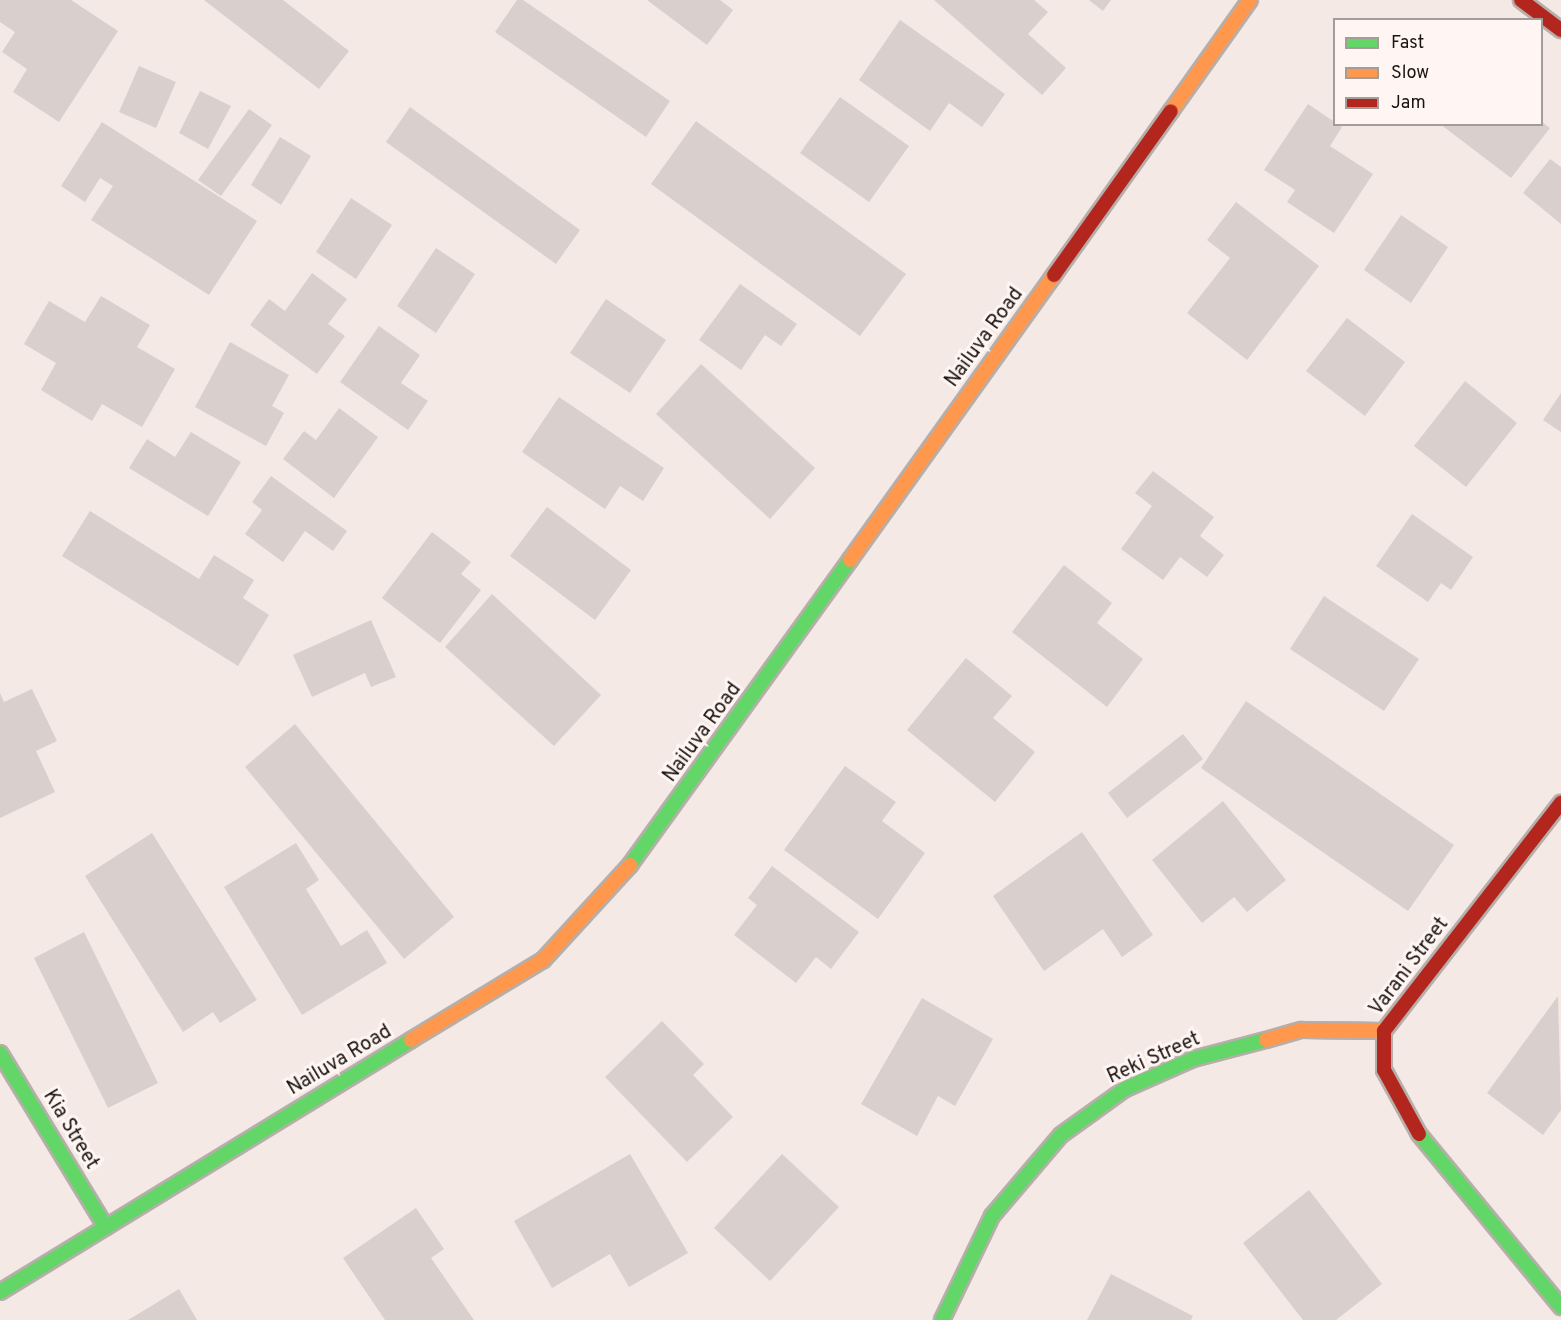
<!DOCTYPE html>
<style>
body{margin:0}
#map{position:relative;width:1561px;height:1320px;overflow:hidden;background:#f4e9e4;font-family:Overpass,sans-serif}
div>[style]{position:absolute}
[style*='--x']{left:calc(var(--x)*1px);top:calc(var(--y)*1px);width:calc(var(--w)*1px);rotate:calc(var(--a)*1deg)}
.building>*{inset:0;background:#d9d0cd}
.roads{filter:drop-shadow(2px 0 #b6aeaa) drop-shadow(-2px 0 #b6aeaa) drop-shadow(0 2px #b6aeaa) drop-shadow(0 -2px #b6aeaa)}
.fast>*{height:14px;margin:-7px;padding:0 7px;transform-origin:7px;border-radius:7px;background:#63d668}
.slow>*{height:14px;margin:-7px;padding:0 7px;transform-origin:7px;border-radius:7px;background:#ff974d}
.jam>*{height:14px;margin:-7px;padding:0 7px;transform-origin:7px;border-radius:7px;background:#b3261e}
span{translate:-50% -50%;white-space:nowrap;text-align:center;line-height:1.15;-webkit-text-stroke:6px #fff6f3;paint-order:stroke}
.street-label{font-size:20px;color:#1a1410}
.legend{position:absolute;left:1333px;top:18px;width:210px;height:108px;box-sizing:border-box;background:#fff6f3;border:2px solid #a39c98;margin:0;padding:8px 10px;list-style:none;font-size:18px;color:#1a1410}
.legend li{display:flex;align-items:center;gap:12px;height:30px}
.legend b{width:30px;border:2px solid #a39c98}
</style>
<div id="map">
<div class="building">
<div style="clip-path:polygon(0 0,71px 0,118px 31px,59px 122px,13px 92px,27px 69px,2px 52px,15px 32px,0 22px)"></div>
<div style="clip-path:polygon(204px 0,283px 0,349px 51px,319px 89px)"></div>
<div style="clip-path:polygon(517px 0,523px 0,670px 101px,646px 137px,495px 32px)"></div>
<div style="clip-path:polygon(647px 0,720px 0,733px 10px,707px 45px)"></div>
<div style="clip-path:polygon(934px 0,1034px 0,1048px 12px,1028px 34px,1066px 68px,1042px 95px)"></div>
<div style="clip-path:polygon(1089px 0,1111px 0,1103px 11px)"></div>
<div style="clip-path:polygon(900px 20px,1005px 94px,982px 127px,949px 103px,930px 131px,859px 80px)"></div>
<div style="clip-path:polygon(139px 66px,176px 82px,156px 128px,119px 112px)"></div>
<div style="clip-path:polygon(200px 91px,231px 106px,208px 149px,179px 133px)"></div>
<div style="clip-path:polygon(840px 97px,909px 146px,869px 202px,800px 153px)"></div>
<div style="clip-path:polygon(1308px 104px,1342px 127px,1330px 146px,1373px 174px,1334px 233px,1287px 202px,1295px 190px,1264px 170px)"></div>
<div style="clip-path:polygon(410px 107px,580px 230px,556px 264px,386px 142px)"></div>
<div style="clip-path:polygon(249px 109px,272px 125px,221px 196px,198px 180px)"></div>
<div style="clip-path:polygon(696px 121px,906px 274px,860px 336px,651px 184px)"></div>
<div style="clip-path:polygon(102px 122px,257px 221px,209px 295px,91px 220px,113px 186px,100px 178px,85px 202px,61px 186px)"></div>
<div style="clip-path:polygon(1542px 122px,1550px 128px,1511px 178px,1440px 124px)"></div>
<div style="clip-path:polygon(280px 137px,311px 156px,281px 205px,251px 185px)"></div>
<div style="clip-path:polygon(1550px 159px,1561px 167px,1561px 224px,1523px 193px)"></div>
<div style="clip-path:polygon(351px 198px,392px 225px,356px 279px,316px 252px)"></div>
<div style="clip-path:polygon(1236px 202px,1319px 266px,1247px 360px,1187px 313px,1230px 258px,1207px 240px)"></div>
<div style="clip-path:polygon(1401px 215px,1448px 247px,1411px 303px,1364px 270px)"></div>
<div style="clip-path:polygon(436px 248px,475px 274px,436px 333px,397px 306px)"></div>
<div style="clip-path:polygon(312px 273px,347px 299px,328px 324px,345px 336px,317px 374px,250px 325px,269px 299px,285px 311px)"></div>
<div style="clip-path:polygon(740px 284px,797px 324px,781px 346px,765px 335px,741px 370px,699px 340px)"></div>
<div style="clip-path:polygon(101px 296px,150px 325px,137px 347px,175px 369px,142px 427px,102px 404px,92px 421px,41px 390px,56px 363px,24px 344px,49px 301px,85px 322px)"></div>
<div style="clip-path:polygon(606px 299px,666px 340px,630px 393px,570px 353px)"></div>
<div style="clip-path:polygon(1347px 318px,1405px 362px,1365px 416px,1306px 371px)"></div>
<div style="clip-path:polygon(379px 326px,420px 355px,401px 383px,428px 401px,408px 430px,340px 382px)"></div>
<div style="clip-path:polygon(230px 342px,289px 375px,272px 406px,284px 413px,266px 446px,195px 407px)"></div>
<div style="clip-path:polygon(701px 364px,815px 468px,770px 519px,656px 414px)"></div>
<div style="clip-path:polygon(1465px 381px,1517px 423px,1466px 487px,1414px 446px)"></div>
<div style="clip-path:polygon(1561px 393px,1561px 432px,1543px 420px)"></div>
<div style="clip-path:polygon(559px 397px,664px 468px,643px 501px,620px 486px,605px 509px,522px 452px)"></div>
<div style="clip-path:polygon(339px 408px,378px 437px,334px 498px,283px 459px,304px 431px,316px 440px)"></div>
<div style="clip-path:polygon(191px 432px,241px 462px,208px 516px,129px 468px,147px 439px,175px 457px)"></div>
<div style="clip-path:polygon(1153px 471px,1214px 517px,1200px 536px,1224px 555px,1207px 577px,1180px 557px,1163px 580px,1121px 549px,1152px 506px,1135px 493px)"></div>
<div style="clip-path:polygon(271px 476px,347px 531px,333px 551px,305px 531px,283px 562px,245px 534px,262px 510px,252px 502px)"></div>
<div style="clip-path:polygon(547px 507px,631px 570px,595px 620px,510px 556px)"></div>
<div style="clip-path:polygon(90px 511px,199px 579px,214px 555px,254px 580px,243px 598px,269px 615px,238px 666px,62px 556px)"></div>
<div style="clip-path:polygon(1412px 514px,1473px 557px,1451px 590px,1441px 583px,1428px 602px,1376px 566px)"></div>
<div style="clip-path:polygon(432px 532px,471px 562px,461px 574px,481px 590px,440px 643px,382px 598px)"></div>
<div style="clip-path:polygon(1064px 565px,1112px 603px,1097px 623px,1143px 659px,1107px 707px,1012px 632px)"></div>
<div style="clip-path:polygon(492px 594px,601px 695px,554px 746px,445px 647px)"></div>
<div style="clip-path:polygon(1324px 596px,1419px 659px,1384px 711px,1290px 649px)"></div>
<div style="clip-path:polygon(371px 620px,396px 677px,371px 687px,365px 673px,312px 697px,293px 655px)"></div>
<div style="clip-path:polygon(966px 658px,1012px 696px,993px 718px,1035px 752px,995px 802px,907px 730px)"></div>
<div style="clip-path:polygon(32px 689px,57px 741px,36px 751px,55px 792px,0 818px,0 693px,4px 702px)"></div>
<div style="clip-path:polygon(1246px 701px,1454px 845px,1408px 911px,1201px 768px)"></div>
<div style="clip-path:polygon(295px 724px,454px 917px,404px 959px,245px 767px)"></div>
<div style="clip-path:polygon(1183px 734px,1203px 759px,1127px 818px,1108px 793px)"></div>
<div style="clip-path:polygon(845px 766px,896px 802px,882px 821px,925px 853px,878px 919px,784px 850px)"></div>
<div style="clip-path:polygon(1223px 801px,1286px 880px,1247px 912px,1234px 897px,1202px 923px,1152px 860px)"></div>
<div style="clip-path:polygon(1082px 832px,1153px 935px,1122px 957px,1103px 929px,1044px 971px,993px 896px)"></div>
<div style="clip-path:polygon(152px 833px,257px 1000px,220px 1023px,213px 1012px,183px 1032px,85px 876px)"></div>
<div style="clip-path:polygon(296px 843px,319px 880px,306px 889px,341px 946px,367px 930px,387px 963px,302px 1015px,224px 887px)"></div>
<div style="clip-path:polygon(772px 866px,859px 932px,831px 969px,816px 957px,796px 983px,734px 935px,757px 905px,748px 898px)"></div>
<div style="clip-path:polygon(84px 932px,158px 1083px,108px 1108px,34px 958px)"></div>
<div style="clip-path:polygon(1558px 996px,1561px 1110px,1543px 1135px,1487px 1093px)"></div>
<div style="clip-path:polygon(922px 998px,993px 1039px,955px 1106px,938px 1096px,917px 1136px,861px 1104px)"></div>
<div style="clip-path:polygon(662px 1021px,704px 1064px,693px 1075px,733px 1117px,687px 1162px,605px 1077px)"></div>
<div style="clip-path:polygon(630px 1154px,688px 1253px,629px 1287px,610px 1254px,552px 1288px,514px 1221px)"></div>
<div style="clip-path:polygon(782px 1154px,839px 1207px,770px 1281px,714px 1228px)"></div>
<div style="clip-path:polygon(1309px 1190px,1382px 1284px,1336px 1320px,1303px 1320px,1243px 1243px)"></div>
<div style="clip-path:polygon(416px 1208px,444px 1249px,431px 1258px,474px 1320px,385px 1320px,343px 1258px)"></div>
<div style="clip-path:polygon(1111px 1274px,1193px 1316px,1191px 1320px,1087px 1320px)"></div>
<div style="clip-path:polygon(179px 1289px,197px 1320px,128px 1320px,153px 1305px)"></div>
</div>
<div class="roads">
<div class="fast">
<div style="--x:630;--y:865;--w:376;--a:-54.2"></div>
<div style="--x:0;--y:1053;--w:204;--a:58.7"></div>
<div style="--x:1419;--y:1134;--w:224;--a:50.6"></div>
<div style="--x:0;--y:1292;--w:482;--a:-31.5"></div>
<div style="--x:942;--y:1320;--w:115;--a:-64.3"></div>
<div style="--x:992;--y:1216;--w:106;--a:-49.6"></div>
<div style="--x:1061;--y:1135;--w:79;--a:-35.7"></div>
<div style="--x:1125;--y:1089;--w:74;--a:-23.8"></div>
<div style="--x:1193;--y:1059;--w:75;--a:-14.6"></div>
</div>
<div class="slow">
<div style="--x:1171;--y:111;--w:136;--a:-54.6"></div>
<div style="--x:850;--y:560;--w:350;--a:-54.4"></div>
<div style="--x:411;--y:1040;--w:154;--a:-31.2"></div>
<div style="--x:543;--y:960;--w:129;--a:-47.5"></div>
<div style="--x:1266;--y:1040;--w:37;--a:-16"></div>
<div style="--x:1302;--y:1030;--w:82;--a:0.7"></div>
</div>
<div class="jam">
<div style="--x:1521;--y:0;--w:50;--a:36.9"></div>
<div style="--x:1054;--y:275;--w:201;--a:-54.5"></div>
<div style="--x:1419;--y:1134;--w:73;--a:-118.7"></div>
<div style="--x:1384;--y:1070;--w:39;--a:-90"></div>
<div style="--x:1384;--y:1031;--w:289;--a:-52.2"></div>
</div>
</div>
<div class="street-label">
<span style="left:985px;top:338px;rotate:-54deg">Nailuva Road</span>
<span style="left:703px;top:733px;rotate:-54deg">Nailuva Road</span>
<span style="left:1410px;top:967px;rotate:-53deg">Varani Street</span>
<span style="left:1154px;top:1059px;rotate:-24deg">Reki Street</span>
<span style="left:340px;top:1061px;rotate:-31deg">Nailuva Road</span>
<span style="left:70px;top:1130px;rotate:59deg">Kia Street</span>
</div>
<ul class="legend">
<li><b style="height:8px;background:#63d668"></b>Fast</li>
<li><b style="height:8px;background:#ff974d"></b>Slow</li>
<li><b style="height:8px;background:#b3261e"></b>Jam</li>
</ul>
</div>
